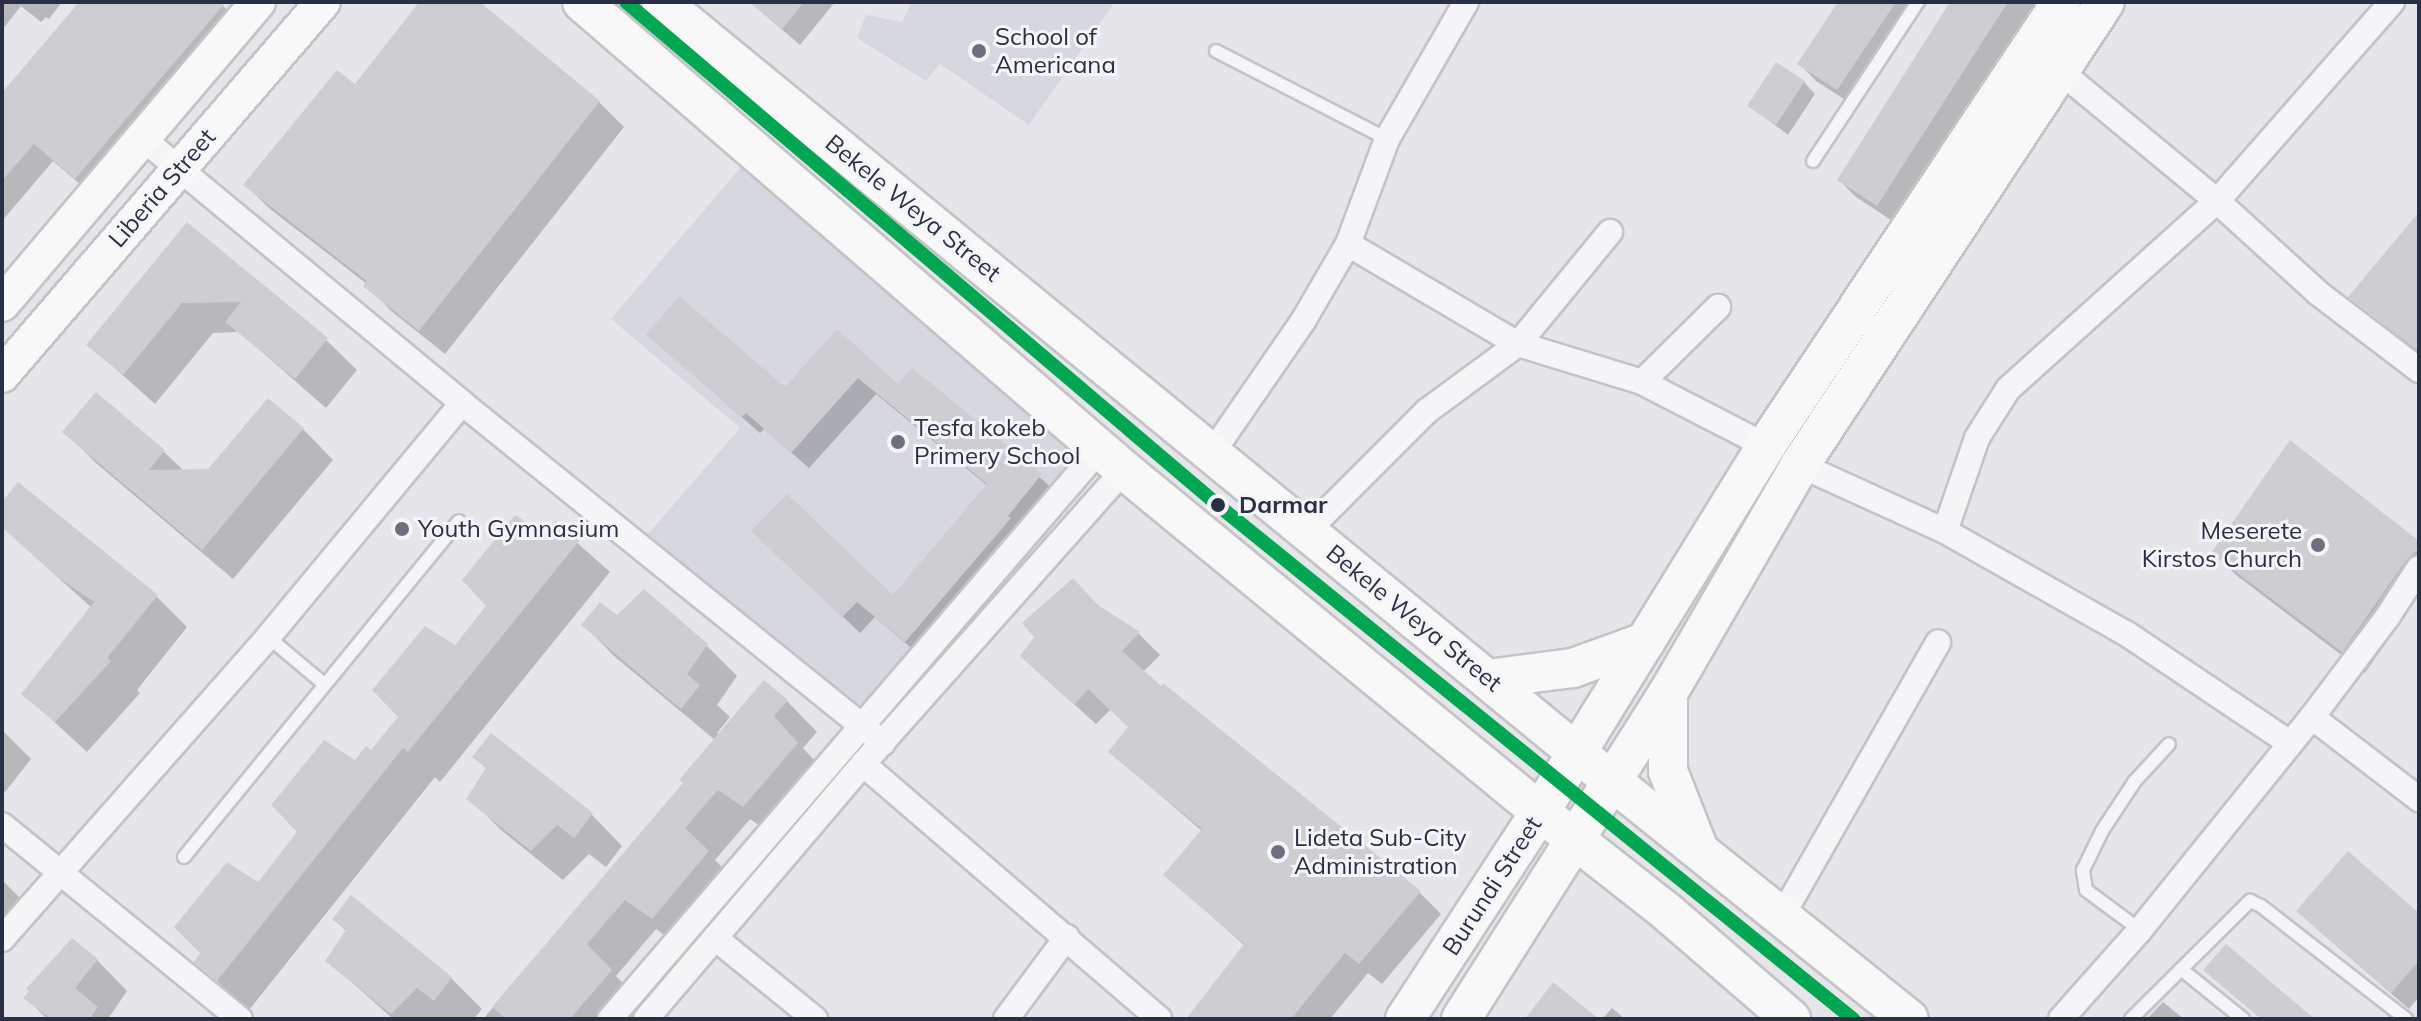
<!DOCTYPE html>
<style>
body{margin:0}
#map{position:relative;width:2421px;height:1021px;overflow:hidden;background:#e6e6ea;font-family:Mulish,sans-serif}
div>[style]{position:absolute}
[style*='--x']{left:calc(var(--x)*1px);top:calc(var(--y)*1px);width:calc(var(--w)*1px);rotate:calc(var(--a)*1deg)}
.built>*{inset:0;background:#d6d7df}
.shadow>*{inset:0;background:#0003}
.building>*{inset:0;background:#cdcdd2}
.roads{filter:drop-shadow(2px 0 #c3c3c8) drop-shadow(-2px 0 #c3c3c8) drop-shadow(0 2px #c3c3c8) drop-shadow(0 -2px #c3c3c8)}
.lane>*{height:12px;margin:-6px;padding:0 6px;transform-origin:6px;border-radius:6px;background:#f5f5f7}
.street>*{height:24px;margin:-12px;padding:0 12px;transform-origin:12px;border-radius:12px;background:#f5f5f7}
.secondary>*{height:34px;margin:-17px;padding:0 17px;transform-origin:17px;border-radius:17px;background:#f8f8f8}
.primary>*{height:38px;margin:-19px;padding:0 19px;transform-origin:19px;border-radius:19px;background:#f8f8f8}
.rail-1>*{height:14px;margin:-7px;padding:0 7px;transform-origin:7px;border-radius:7px;background:#00a651}
.dots>*{width:22px;height:22px;translate:-50% -50%;box-sizing:border-box;border:4px solid #f4f5f9;border-radius:50%}
span{translate:-50% -50%;white-space:nowrap;text-align:center;line-height:1.15;-webkit-text-stroke:6px #f4f5f9;paint-order:stroke}
.poi-label{font-size:24px;color:#2b2f44}
.left{translate:0 -50%;text-align:left}
.right{translate:-100% -50%;text-align:right}
.street-label{font-size:24px;color:#2b2f44}
.stop-label{font-size:24px;color:#2b2f44;font-weight:700}
.frame{position:absolute;inset:0;border:4px solid #2b2f44;pointer-events:none}
</style>
<div id="map">
<div class="built">
<div style="clip-path:polygon(912px 2px,1115px 2px,1029px 125px,940px 64px,926px 81px,857px 38px,866px 15px,902px 22px)"></div>
<div style="clip-path:polygon(743px 165px,1084px 456px,859px 711px,648px 534px,740px 428px,611px 319px)"></div>
</div>
<div class="shadow">
<div style="clip-path:polygon(2px 2px,62px 2px,49px 19px,46px 17px,41px 22px,21px 6px,2px 30px)"></div>
<div style="clip-path:polygon(82px 2px,219px 2px,241px 24px,94px 196px,53px 161px,2px 221px,2px 96px)"></div>
<div style="clip-path:polygon(422px 2px,477px 2px,599px 102px,624px 127px,445px 354px,390px 310px,367px 284px,270px 209px,246px 185px,355px 86px)"></div>
<div style="clip-path:polygon(750px 2px,835px 2px,800px 45px)"></div>
<div style="clip-path:polygon(1841px 2px,1921px 2px,1855px 106px,1816px 81px,1800px 64px)"></div>
<div style="clip-path:polygon(1953px 2px,2036px 2px,1894px 222px,1856px 197px,1839px 180px)"></div>
<div style="clip-path:polygon(1804px 82px,1815px 94px,1788px 135px,1750px 106px)"></div>
<div style="clip-path:polygon(187px 224px,326px 340px,357px 370px,326px 408px,239px 332px,213px 333px,155px 404px,89px 345px)"></div>
<div style="clip-path:polygon(2419px 227px,2419px 353px,2351px 297px)"></div>
<div style="clip-path:polygon(837px 332px,899px 387px,912px 370px,1058px 493px,923px 658px,875px 617px,860px 633px,771px 548px,893px 598px,988px 486px,876px 394px,809px 468px,764px 429px,760px 433px,648px 335px,785px 390px)"></div>
<div style="clip-path:polygon(303px 429px,333px 460px,233px 579px,96px 463px,65px 432px,163px 451px,184px 471px,208px 471px)"></div>
<div style="clip-path:polygon(2px 505px,156px 596px,187px 627px,137px 690px,140px 693px,87px 752px,24px 694px,92px 608px,2px 527px)"></div>
<div style="clip-path:polygon(556px 524px,610px 572px,440px 782px,435px 777px,249px 1010px,196px 962px,356px 763px,372px 753px)"></div>
<div style="clip-path:polygon(2419px 543px,2419px 595px,2365px 673px,2236px 575px,2214px 553px)"></div>
<div style="clip-path:polygon(1101px 609px,1139px 634px,1160px 655px,1143px 672px,1419px 892px,1441px 914px,1382px 984px,1368px 973px,1330px 1019px,1194px 1019px,1245px 946px,1166px 875px,1202px 831px,1110px 752px,1130px 727px,1111px 709px,1096px 724px,1044px 677px)"></div>
<div style="clip-path:polygon(617px 618px,706px 645px,737px 676px,717px 705px,730px 717px,717px 733px,720px 735px,787px 701px,817px 732px,803px 748px,828px 775px,775px 836px,750px 819px,715px 860px,738px 883px,684px 949px,656px 929px,616px 976px,641px 1002px,627px 1019px,483px 1019px,686px 784px,715px 740px,614px 656px,584px 625px)"></div>
<div style="clip-path:polygon(2px 730px,31px 759px,5px 792px,2px 789px)"></div>
<div style="clip-path:polygon(491px 736px,592px 815px,622px 846px,606px 867px,589px 854px,563px 880px,500px 829px,469px 798px,488px 769px)"></div>
<div style="clip-path:polygon(2px 880px,33px 911px,2px 948px)"></div>
<div style="clip-path:polygon(2419px 916px,2419px 997px,2409px 1009px,2316px 928px)"></div>
<div style="clip-path:polygon(334px 919px,451px 978px,482px 1009px,474px 1019px,393px 1019px,328px 961px,347px 932px)"></div>
<div style="clip-path:polygon(97px 960px,127px 991px,108px 1019px,47px 1019px,26px 998px)"></div>
<div style="clip-path:polygon(2163px 1002px,2184px 1019px,2147px 1019px)"></div>
<div style="clip-path:polygon(1612px 1008px,1625px 1019px,1602px 1019px)"></div>
</div>
<div class="building">
<div style="clip-path:polygon(79px 2px,226px 2px,75px 179px,34px 144px,2px 181px,2px 93px)"></div>
<div style="clip-path:polygon(419px 2px,480px 2px,600px 101px,419px 331px,363px 286px,367px 281px,243px 185px,337px 70px,355px 84px)"></div>
<div style="clip-path:polygon(749px 2px,804px 2px,782px 29px)"></div>
<div style="clip-path:polygon(1838px 2px,1896px 2px,1837px 90px,1797px 64px)"></div>
<div style="clip-path:polygon(1950px 2px,2008px 2px,1877px 206px,1837px 180px)"></div>
<div style="clip-path:polygon(1776px 62px,1805px 81px,1776px 125px,1747px 106px)"></div>
<div style="clip-path:polygon(2419px 212px,2419px 351px,2348px 297px)"></div>
<div style="clip-path:polygon(187px 222px,328px 338px,295px 379px,225px 322px,241px 302px,182px 303px,123px 375px,86px 345px)"></div>
<div style="clip-path:polygon(679px 296px,785px 387px,837px 329px,898px 384px,912px 368px,1042px 474px,1008px 516px,1011px 518px,905px 642px,857px 602px,842px 617px,751px 531px,787px 494px,893px 595px,987px 484px,858px 378px,791px 453px,746px 413px,742px 417px,646px 335px)"></div>
<div style="clip-path:polygon(96px 392px,165px 450px,149px 470px,208px 469px,268px 398px,304px 428px,202px 550px,62px 432px)"></div>
<div style="clip-path:polygon(2290px 440px,2419px 541px,2419px 549px,2406px 560px,2342px 652px,2211px 553px)"></div>
<div style="clip-path:polygon(18px 482px,158px 595px,107px 658px,111px 661px,55px 722px,21px 694px,94px 602px,56px 576px,2px 527px,2px 502px)"></div>
<div style="clip-path:polygon(515px 515px,545px 535px,556px 521px,580px 540px,408px 752px,403px 748px,217px 981px,194px 962px,200px 953px,174px 927px,227px 862px,258px 882px,297px 832px,271px 805px,324px 740px,355px 760px,366px 746px,371px 750px,398px 717px,372px 690px,425px 626px,455px 645px,486px 606px,462px 580px)"></div>
<div style="clip-path:polygon(1073px 578px,1098px 605px,1140px 632px,1122px 651px,1161px 686px,1163px 683px,1421px 891px,1359px 964px,1345px 953px,1291px 1019px,1186px 1019px,1244px 944px,1163px 875px,1202px 829px,1108px 752px,1128px 727px,1088px 689px,1074px 705px,1020px 656px,1034px 637px,1022px 623px)"></div>
<div style="clip-path:polygon(644px 589px,708px 644px,687px 674px,700px 685px,681px 709px,581px 625px,600px 602px,617px 615px)"></div>
<div style="clip-path:polygon(764px 680px,788px 700px,774px 716px,798px 743px,743px 807px,718px 790px,685px 828px,709px 851px,652px 919px,625px 900px,587px 944px,612px 970px,570px 1019px,506px 1019px,492px 1007px,683px 783px,679px 780px)"></div>
<div style="clip-path:polygon(491px 733px,593px 813px,574px 838px,557px 825px,531px 851px,466px 799px,486px 768px,472px 757px)"></div>
<div style="clip-path:polygon(2348px 851px,2419px 913px,2419px 961px,2391px 993px,2296px 911px)"></div>
<div style="clip-path:polygon(351px 895px,452px 977px,434px 1001px,417px 988px,391px 1014px,325px 961px,346px 930px,332px 919px)"></div>
<div style="clip-path:polygon(72px 938px,98px 959px,75px 988px,98px 1007px,89px 1019px,51px 1019px,23px 998px,29px 991px,26px 989px)"></div>
<div style="clip-path:polygon(2226px 944px,2315px 1019px,2261px 1019px,2203px 970px)"></div>
<div style="clip-path:polygon(1553px 982px,1599px 1019px,1525px 1019px)"></div>
</div>
<div class="roads">
<div class="lane">
<div style="--x:1216;--y:51;--w:192;--a:27.2"></div>
<div style="--x:1813;--y:161;--w:191;--a:-56.6"></div>
<div style="--x:268;--y:637;--w:73;--a:40"></div>
<div style="--x:184;--y:857;--w:434;--a:-50.7"></div>
<div style="--x:2140;--y:930;--w:67;--a:-143.5"></div>
<div style="--x:2086;--y:890;--w:20;--a:-99"></div>
<div style="--x:2083;--y:870;--w:43;--a:-64"></div>
<div style="--x:2102;--y:831;--w:60;--a:-56.6"></div>
<div style="--x:2135;--y:781;--w:50;--a:-47.4"></div>
<div style="--x:2181;--y:969;--w:80;--a:38.9"></div>
<div style="--x:2131;--y:1019;--w:168;--a:-44.8"></div>
<div style="--x:2250;--y:901;--w:12;--a:24"></div>
<div style="--x:2261;--y:906;--w:184;--a:37.9"></div>
</div>
<div class="street">
<div style="--x:2392;--y:2;--w:265;--a:131.3"></div>
<div style="--x:2217;--y:201;--w:137;--a:42.3"></div>
<div style="--x:2318;--y:293;--w:127;--a:37.3"></div>
<div style="--x:142;--y:138;--w:415;--a:39.6"></div>
<div style="--x:1348;--y:244;--w:197;--a:30.5"></div>
<div style="--x:1518;--y:344;--w:130;--a:17"></div>
<div style="--x:1642;--y:382;--w:140;--a:27.3"></div>
<div style="--x:1642;--y:382;--w:107;--a:-44.6"></div>
<div style="--x:1212;--y:453;--w:160;--a:-55.4"></div>
<div style="--x:1303;--y:321;--w:89;--a:-59.7"></div>
<div style="--x:1348;--y:244;--w:112;--a:-69.6"></div>
<div style="--x:1387;--y:139;--w:158;--a:-60"></div>
<div style="--x:1800;--y:465;--w:159;--a:24.5"></div>
<div style="--x:1945;--y:531;--w:98;--a:-71"></div>
<div style="--x:1977;--y:438;--w:58;--a:-57.7"></div>
<div style="--x:2008;--y:389;--w:281;--a:-42"></div>
<div style="--x:2217;--y:201;--w:204;--a:-140.4"></div>
<div style="--x:1307;--y:531;--w:170;--a:-45"></div>
<div style="--x:1427;--y:411;--w:113;--a:-36.4"></div>
<div style="--x:1518;--y:344;--w:145;--a:-50.6"></div>
<div style="--x:1945;--y:531;--w:209;--a:29.5"></div>
<div style="--x:2127;--y:634;--w:196;--a:33.8"></div>
<div style="--x:2312;--y:717;--w:135;--a:37.5"></div>
<div style="--x:863;--y:764;--w:391;--a:40.7"></div>
<div style="--x:2;--y:825;--w:307;--a:39.2"></div>
<div style="--x:1782;--y:916;--w:315;--a:-60.3"></div>
<div style="--x:715;--y:938;--w:129;--a:39"></div>
<div style="--x:2;--y:939;--w:402;--a:-48.6"></div>
<div style="--x:268;--y:637;--w:304;--a:-50.3"></div>
<div style="--x:462;--y:403;--w:541;--a:38.92"></div>
<div style="--x:610;--y:1019;--w:752;--a:-49.32"></div>
<div style="--x:646;--y:1019;--w:335;--a:-49.6"></div>
<div style="--x:863;--y:764;--w:393;--a:-48.4"></div>
<div style="--x:1006;--y:1019;--w:102;--a:-53.4"></div>
<div style="--x:2061;--y:1019;--w:119;--a:-48.4"></div>
<div style="--x:2140;--y:930;--w:274;--a:-51.1"></div>
<div style="--x:2312;--y:717;--w:126;--a:-53"></div>
<div style="--x:2388;--y:616;--w:57;--a:-57.1"></div>
</div>
<div class="secondary">
<div style="--x:2;--y:304;--w:396;--a:-49.7"></div>
<div style="--x:2;--y:375;--w:492;--a:-49.3"></div>
</div>
<div class="primary">
<div style="--x:582;--y:2;--w:716;--a:40.81"></div>
<div style="--x:1124;--y:470;--w:539;--a:39.42"></div>
<div style="--x:1540;--y:812;--w:162;--a:38.2"></div>
<div style="--x:1667;--y:912;--w:164;--a:40.8"></div>
<div style="--x:661;--y:2;--w:1185;--a:39.35"></div>
<div style="--x:1577;--y:753;--w:425;--a:38.7"></div>
<div style="--x:1487;--y:679;--w:87;--a:-7.3"></div>
<div style="--x:1573;--y:668;--w:77;--a:-19.9"></div>
<div style="--x:1668;--y:693;--w:78;--a:90"></div>
<div style="--x:1668;--y:771;--w:79;--a:68.6"></div>
<div style="--x:1405;--y:1019;--w:247;--a:-56.9"></div>
<div style="--x:1540;--y:812;--w:430;--a:-58.3"></div>
<div style="--x:1766;--y:446;--w:533;--a:-56.4"></div>
<div style="--x:1461;--y:1019;--w:386;--a:-57.6"></div>
<div style="--x:1668;--y:693;--w:263;--a:-59.9"></div>
<div style="--x:1800;--y:465;--w:554;--a:-56.63"></div>
</div>
</div>
<div class="rail-1">
<div style="--x:626;--y:2;--w:778;--a:40.36"></div>
<div style="--x:1219;--y:506;--w:816;--a:38.98"></div>
</div>
<div class="dots">
<div style="left:979px;top:51px;background:#6c6f7e"></div>
<div style="left:898px;top:442px;background:#6c6f7e"></div>
<div style="left:1218px;top:505px;background:#2b2f44"></div>
<div style="left:402px;top:529px;background:#6c6f7e"></div>
<div style="left:2318px;top:545px;background:#6c6f7e"></div>
<div style="left:1278px;top:852px;background:#6c6f7e"></div>
</div>
<div class="poi-label">
<span class="left" style="left:995px;top:51px">School of<br>Americana</span>
<span class="left" style="left:914px;top:442px">Tesfa kokeb<br>Primery School</span>
<span class="left" style="left:418px;top:529px">Youth Gymnasium</span>
<span class="right" style="left:2302px;top:545px">Meserete<br>Kirstos Church</span>
<span class="left" style="left:1294px;top:852px">Lideta Sub-City<br>Administration</span>
</div>
<div class="street-label">
<span style="left:162px;top:188px;rotate:-49deg">Liberia Street</span>
<span style="left:913px;top:208px;rotate:39deg">Bekele Weya Street</span>
<span style="left:1414px;top:618px;rotate:39deg">Bekele Weya Street</span>
<span style="left:1492px;top:886px;rotate:-57deg">Burundi Street</span>
</div>
<div class="stop-label">
<span class="left" style="left:1239px;top:505px">Darmar</span>
</div>
<div class="frame"></div>
</div>
